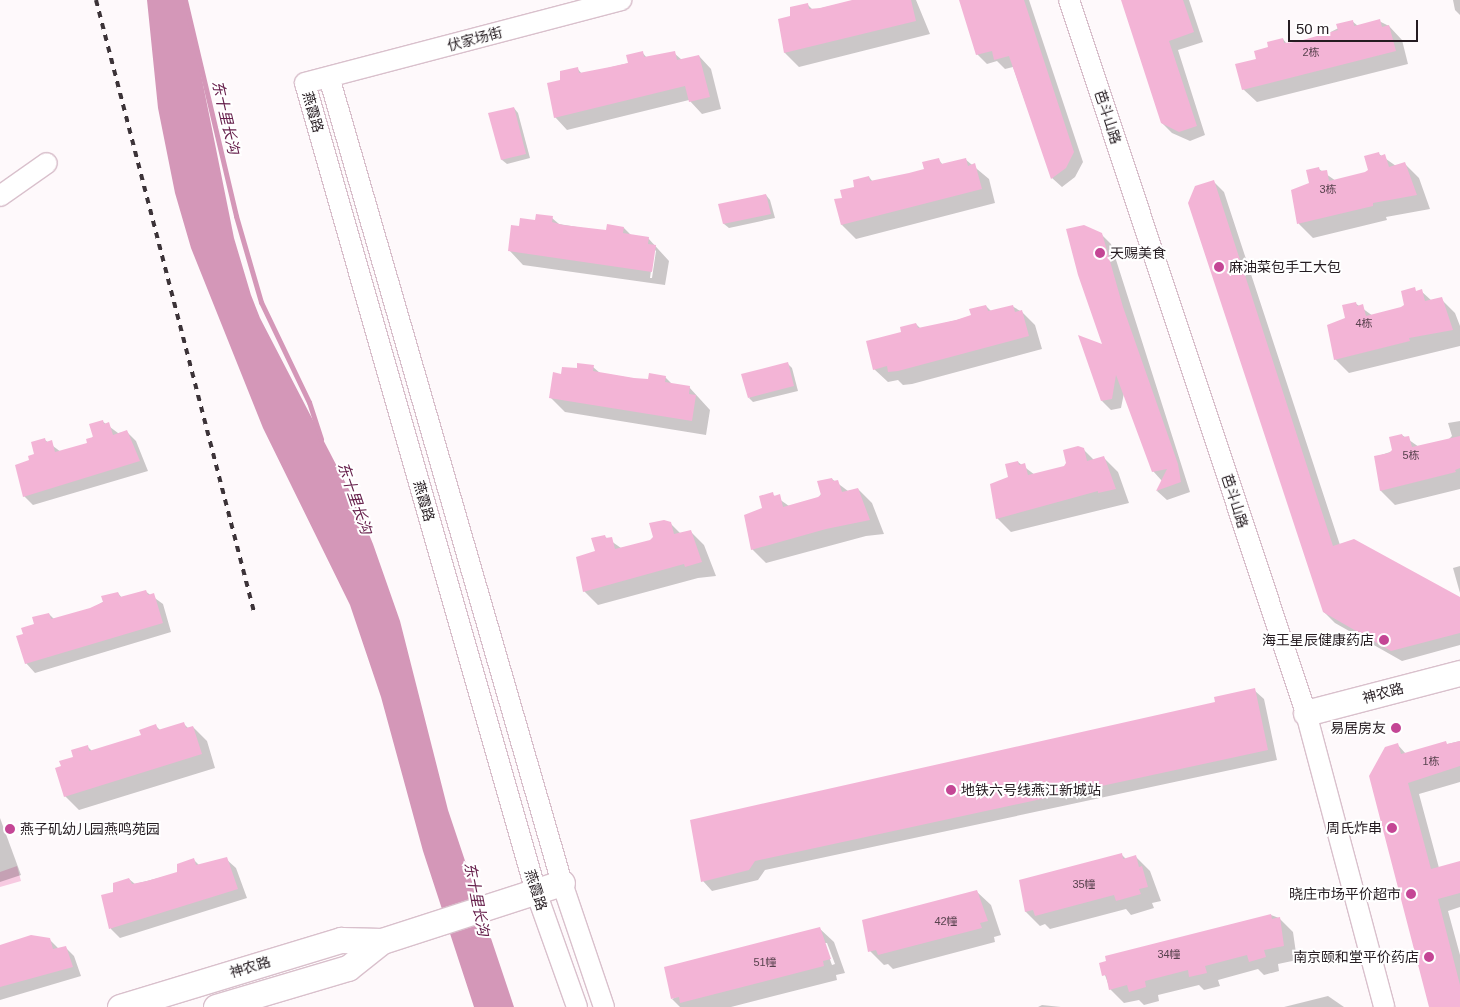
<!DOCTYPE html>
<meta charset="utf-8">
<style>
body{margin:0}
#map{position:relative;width:1460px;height:1007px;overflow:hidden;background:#fef9fb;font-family:Helvetica,"Noto Sans SC",sans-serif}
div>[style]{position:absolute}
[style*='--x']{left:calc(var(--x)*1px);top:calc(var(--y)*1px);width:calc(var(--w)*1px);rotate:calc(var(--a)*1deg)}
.green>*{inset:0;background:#f7cae1}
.water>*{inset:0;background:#d497b8}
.shadow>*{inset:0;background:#0003}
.stream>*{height:5px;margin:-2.5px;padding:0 2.5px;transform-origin:2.5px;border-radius:2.5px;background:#d497b8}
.building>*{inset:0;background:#f3b4d6}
.roads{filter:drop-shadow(1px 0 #d9c0cc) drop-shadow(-1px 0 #d9c0cc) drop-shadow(0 1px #d9c0cc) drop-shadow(0 -1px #d9c0cc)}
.minor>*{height:20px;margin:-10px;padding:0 10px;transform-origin:10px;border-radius:10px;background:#fff}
.tertiary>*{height:25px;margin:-12.5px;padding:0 12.5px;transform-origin:12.5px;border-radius:12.5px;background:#fff}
.rail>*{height:4px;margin-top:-2px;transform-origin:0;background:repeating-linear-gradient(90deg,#3c3338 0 6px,transparent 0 12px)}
.dots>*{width:14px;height:14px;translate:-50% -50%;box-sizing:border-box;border:2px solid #fff;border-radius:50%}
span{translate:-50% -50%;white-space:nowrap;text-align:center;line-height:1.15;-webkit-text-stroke:4px #fff;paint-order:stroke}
.number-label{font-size:11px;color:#58424e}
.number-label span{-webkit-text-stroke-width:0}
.street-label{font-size:14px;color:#251c21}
.poi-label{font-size:14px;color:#251c21}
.left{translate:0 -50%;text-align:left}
.right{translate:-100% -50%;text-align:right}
.water-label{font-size:15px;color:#67204c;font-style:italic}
.scale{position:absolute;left:1288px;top:20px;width:130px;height:22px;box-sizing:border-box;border:2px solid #251c21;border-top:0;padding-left:6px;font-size:15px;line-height:18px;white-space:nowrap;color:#251c21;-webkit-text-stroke:4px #fff;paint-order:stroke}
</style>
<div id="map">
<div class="green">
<div style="clip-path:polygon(17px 866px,21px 881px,0 887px,0 872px)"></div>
</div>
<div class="water">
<div style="clip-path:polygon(147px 0,186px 0,234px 238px,251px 295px,260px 318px,357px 505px,373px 544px,400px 621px,448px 810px,514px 1007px,474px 1007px,423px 851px,381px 697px,350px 605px,263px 428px,191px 248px,175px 193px,158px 108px)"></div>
</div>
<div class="shadow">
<div style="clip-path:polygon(856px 0,916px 0,930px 34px,799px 67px,785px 53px,779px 20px,791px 17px,807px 4px,813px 10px)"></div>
<div style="clip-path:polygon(960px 0,1029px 0,1083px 162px,1075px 177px,1062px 187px,1052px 178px,1013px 67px,1005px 69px,997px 61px,987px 64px,977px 54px)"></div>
<div style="clip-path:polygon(1122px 0,1189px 0,1203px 42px,1178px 50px,1205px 135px,1190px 141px,1172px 133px,1162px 123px)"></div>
<div style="clip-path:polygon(1453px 0,1460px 0,1460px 15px,1455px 10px)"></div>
<div style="clip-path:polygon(1352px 21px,1358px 26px,1379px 21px,1389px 26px,1402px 40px,1408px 64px,1257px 102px,1243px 89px,1258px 60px,1283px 39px,1287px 44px,1323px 36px)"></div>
<div style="clip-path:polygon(642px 52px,647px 58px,674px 53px,682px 60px,699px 56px,711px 69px,721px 109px,702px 114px,689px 100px,567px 130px,555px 117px,561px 81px,577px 68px,582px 74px,629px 63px)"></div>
<div style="clip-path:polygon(514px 108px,518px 113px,530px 158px,507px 164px,502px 160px,490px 114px)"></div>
<div style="clip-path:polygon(1379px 154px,1396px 166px,1405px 164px,1419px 178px,1430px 209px,1386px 217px,1387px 220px,1313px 238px,1299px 224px,1293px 191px,1311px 184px,1319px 169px,1336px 181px,1366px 174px)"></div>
<div style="clip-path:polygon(965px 159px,989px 179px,995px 203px,856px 239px,842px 225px,844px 198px,869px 177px,873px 182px,926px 170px,939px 160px,943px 165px)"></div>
<div style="clip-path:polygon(1214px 182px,1224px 192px,1340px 545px,1460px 599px,1460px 645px,1402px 661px,1335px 623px,1324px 612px)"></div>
<div style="clip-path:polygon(766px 195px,770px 200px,775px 218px,729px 228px,724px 224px,720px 205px)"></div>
<div style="clip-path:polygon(evenodd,552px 218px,559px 224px,607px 232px,624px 228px,631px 235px,648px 238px,669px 261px,665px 285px,523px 265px,509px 250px,521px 228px,552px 218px,654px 249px,656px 251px,652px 278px,650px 278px,654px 249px)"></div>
<div style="clip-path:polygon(1101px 234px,1111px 244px,1190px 492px,1167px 500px,1157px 491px,1162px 481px,1153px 471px,1124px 393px,1121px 408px,1111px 410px,1102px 401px,1104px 347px)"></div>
<div style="clip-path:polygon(1421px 291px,1432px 301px,1441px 299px,1455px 313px,1460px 326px,1460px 346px,1349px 373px,1335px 359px,1343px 322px,1355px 303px,1373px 316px,1402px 308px)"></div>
<div style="clip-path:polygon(986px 306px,991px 311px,1012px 306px,1022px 312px,1035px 325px,1042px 349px,912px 384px,903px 385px,898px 380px,888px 382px,874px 369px,903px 333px,916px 324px,921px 329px,973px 316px)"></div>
<div style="clip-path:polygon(787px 363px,792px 368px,798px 391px,753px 402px,749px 398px)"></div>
<div style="clip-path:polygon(593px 367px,600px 373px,649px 381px,665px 377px,673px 385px,689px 387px,710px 410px,706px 435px,565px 412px,551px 398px,562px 375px)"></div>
<div style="clip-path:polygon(102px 421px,118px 433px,127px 432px,136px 441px,148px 471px,33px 505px,24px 496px,31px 461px,45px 440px,61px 452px,89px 443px)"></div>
<div style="clip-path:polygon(1460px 421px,1460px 489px,1395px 505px,1381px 491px,1375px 457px,1393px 451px,1402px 435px,1419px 447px,1448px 440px,1452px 436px,1448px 423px)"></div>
<div style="clip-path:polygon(1084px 450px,1094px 460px,1104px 458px,1118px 472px,1129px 503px,1011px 532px,997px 518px,1018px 462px,1035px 475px,1064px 467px)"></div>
<div style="clip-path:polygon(832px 479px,848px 491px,858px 489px,872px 503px,884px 534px,866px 536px,766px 563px,752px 549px,772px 494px,789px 506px,818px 498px)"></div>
<div style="clip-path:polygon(670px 523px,681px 534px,690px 531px,704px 545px,716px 576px,698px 578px,598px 605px,584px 591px,604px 536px,621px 548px,651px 541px)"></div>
<div style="clip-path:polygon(1460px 566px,1460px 593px,1453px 568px)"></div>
<div style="clip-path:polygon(145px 591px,163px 604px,171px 632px,35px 673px,26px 663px,24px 635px,49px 614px,54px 619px,91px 609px,118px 593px,122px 598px)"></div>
<div style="clip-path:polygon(1254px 690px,1264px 699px,1277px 760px,765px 870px,758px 880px,712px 891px,703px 881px,692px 821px,1216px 703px)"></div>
<div style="clip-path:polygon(184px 724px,189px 729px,193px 727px,207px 741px,215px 768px,79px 810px,65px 796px,74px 757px,87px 746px,93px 752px,143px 736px,156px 726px,161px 731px)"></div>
<div style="clip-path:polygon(1460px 741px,1460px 782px,1419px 794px,1439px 868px,1460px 862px,1460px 907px,1448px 911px,1460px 955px,1460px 1007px,1430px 1007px,1398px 745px,1406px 754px)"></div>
<div style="clip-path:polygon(0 818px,21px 875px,0 882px)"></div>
<div style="clip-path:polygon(1121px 854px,1126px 859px,1136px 857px,1150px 871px,1161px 901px,1152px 903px,1154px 908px,1131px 915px,1126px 909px,1050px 929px,1045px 924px,1040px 926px,1026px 912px,1020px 881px)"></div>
<div style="clip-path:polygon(226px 859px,236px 868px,247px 898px,120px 938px,111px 929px,102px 896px,114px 893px,129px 879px,135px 884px,178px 873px,194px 860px,199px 865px)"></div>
<div style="clip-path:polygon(976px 891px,991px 905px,1001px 935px,994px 937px,995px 942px,893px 969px,888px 964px,884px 965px,870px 951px)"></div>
<div style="clip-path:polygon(1271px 915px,1279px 918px,1293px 932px,1297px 960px,1278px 964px,1279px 971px,1264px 975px,1258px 969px,1218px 980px,1220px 986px,1204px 990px,1199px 985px,1158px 995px,1159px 1001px,1144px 1005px,1139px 1000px,1124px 1003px,1110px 989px,1101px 964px)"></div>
<div style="clip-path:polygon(evenodd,819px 928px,834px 942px,845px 973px,836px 975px,837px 980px,731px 1007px,680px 1007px,672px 999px,819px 928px,824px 943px,827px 943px,835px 964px,832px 965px,824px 943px)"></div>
<div style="clip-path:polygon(49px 939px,59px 949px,65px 947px,74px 956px,81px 976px,0 1000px,0 947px)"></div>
<div style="clip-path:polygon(1328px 996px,1344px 1007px,1284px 1007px)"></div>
<div style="clip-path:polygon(1042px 1005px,1061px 1007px,1038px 1007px)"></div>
</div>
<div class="stream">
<div style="--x:185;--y:0;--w:222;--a:76.7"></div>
<div style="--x:236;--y:216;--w:90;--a:73.8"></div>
<div style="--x:261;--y:302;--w:111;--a:64.4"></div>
<div style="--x:309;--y:402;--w:39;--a:72"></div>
</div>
<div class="building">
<div style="clip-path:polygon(852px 0,911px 0,916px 21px,784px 53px,778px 19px,790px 16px,790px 7px,808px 3px,809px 9px,820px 8px)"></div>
<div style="clip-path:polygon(959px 0,1024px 0,1074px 152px,1066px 168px,1051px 179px,1009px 56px,994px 60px,992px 51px,976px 55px)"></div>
<div style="clip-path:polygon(1121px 0,1183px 0,1194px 32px,1169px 41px,1197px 126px,1179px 132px,1161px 123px)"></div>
<div style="clip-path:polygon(1380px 19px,1382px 27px,1389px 25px,1396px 51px,1242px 90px,1235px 64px,1256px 59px,1254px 51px,1268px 47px,1267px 42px,1283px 38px,1284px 43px,1296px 42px,1338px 30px,1336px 24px,1353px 20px,1354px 26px)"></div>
<div style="clip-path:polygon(643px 51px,644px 57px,675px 51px,677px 60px,699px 55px,710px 97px,689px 102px,685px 86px,554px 118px,547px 83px,560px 80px,560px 71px,578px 67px,579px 73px,610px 67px,628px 63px,626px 55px)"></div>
<div style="clip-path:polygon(514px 107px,526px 154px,501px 160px,488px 113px)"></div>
<div style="clip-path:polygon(1379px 152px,1380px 156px,1385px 154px,1389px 167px,1405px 162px,1417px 195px,1373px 203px,1373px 206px,1297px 224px,1291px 190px,1309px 183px,1306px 170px,1319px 167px,1320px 171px,1327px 170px,1329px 181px,1365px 172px,1368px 170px,1364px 156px)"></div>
<div style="clip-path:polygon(939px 158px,941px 164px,966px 158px,968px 166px,975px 163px,982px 189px,841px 225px,834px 199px,842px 198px,840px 190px,854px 187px,853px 180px,869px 176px,870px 181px,909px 173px,924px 169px,922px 162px)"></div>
<div style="clip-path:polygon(1214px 180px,1333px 546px,1354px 539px,1460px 597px,1460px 633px,1391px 651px,1323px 612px,1188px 203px,1195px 186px)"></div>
<div style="clip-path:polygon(766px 194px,771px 214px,723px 224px,718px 204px)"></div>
<div style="clip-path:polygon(536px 214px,553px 216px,552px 222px,563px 225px,606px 230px,607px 224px,624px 227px,623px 233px,649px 237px,648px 244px,656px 245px,652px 272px,508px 251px,511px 225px,519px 226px,520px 218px,535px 220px)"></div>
<div style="clip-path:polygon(1084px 225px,1102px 233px,1123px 307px,1178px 464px,1181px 482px,1156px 491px,1167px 469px,1152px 472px,1116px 375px,1112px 399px,1101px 401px,1078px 335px,1102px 344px,1078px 275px,1066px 229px)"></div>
<div style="clip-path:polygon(1415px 287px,1416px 291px,1422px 289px,1425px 301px,1442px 297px,1453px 330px,1409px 338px,1410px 341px,1334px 360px,1327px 325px,1345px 318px,1342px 305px,1356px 302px,1357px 306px,1363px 304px,1366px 316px,1401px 307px,1404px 305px,1401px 291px)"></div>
<div style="clip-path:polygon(986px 305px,988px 311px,1013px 305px,1015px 312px,1022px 310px,1029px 336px,898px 371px,888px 372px,887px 366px,873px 370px,866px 341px,901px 332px,900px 327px,916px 323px,918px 328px,956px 320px,971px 315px,969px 309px)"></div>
<div style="clip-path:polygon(788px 362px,794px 386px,748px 398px,741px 374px)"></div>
<div style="clip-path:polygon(577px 363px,594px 365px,593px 371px,634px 378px,648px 379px,649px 373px,666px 376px,665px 382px,690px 386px,689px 394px,696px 395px,692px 421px,549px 398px,553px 372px,561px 374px,562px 367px,577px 368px)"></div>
<div style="clip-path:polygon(103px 420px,104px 424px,109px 422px,113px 435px,127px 430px,140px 461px,23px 497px,15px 465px,29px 460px,28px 456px,34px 454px,31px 442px,45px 438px,46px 442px,52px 440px,55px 452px,87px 443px,86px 439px,93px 437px,89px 424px)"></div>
<div style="clip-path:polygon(1402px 434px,1403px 437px,1409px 436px,1412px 447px,1460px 436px,1460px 468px,1455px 470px,1456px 472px,1380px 491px,1374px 456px,1389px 453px,1392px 450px,1389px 437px)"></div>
<div style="clip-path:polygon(1078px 446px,1084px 448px,1087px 461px,1104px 456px,1116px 489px,1098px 493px,1098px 491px,996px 519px,990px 484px,1008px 477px,1005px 464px,1018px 461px,1019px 465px,1025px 463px,1028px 475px,1064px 466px,1066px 463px,1063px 450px)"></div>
<div style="clip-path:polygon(832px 478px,833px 481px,838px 480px,842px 492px,858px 488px,870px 520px,826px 529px,751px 550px,744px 515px,762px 508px,759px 496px,773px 492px,774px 496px,780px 494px,783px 507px,818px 497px,821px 495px,817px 481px)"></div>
<div style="clip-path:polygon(664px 520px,671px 522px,674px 534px,691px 530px,702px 562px,685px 567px,684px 564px,583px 592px,576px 557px,595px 551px,591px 538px,605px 535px,606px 538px,612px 537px,615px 549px,650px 540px,653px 537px,649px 523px)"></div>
<div style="clip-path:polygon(146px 590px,148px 595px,154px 593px,163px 623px,25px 664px,16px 636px,23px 634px,21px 628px,34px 624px,32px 617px,49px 613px,51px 619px,90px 608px,103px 602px,101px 596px,118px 592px,120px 597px)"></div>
<div style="clip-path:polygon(1255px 688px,1268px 750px,755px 861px,749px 870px,701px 882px,690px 820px,1215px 702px,1214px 697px)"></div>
<div style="clip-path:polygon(184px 722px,186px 728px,193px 726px,202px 754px,64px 797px,55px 768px,61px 766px,59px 761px,73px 757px,71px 750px,88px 745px,89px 751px,141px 735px,139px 730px,156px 724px,158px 730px)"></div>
<div style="clip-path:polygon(1446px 741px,1447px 744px,1460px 741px,1460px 766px,1408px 783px,1431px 869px,1460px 861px,1460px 893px,1438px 899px,1460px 985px,1460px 1007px,1429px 1007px,1369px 776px,1385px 747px,1398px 743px,1401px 754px)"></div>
<div style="clip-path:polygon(1122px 853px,1123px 859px,1136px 855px,1139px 867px,1142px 866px,1148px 887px,1139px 889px,1141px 894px,1116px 901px,1114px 895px,1035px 916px,1033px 910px,1025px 912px,1019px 880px)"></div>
<div style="clip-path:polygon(227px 857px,238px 889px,109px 929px,101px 895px,113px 892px,113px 883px,129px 878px,132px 884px,147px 881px,177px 872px,177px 864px,194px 858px,196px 865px)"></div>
<div style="clip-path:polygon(977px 890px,988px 921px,980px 923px,982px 928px,878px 955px,876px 950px,868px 952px,862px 920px)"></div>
<div style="clip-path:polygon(1271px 914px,1272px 919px,1280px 917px,1284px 946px,1264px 950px,1266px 957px,1249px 962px,1247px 955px,1205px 966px,1207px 973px,1189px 977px,1188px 970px,1145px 981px,1146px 987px,1129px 992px,1127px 985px,1109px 990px,1106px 975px,1102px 976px,1099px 963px,1106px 961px,1105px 956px)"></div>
<div style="clip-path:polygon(820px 927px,831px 959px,823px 961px,824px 966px,680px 1003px,679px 997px,671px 999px,664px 967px)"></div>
<div style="clip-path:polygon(31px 935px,50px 938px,53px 949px,66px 946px,73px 967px,0 987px,0 945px)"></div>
</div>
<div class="roads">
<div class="minor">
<div style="--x:1069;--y:0;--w:751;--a:71.61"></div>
<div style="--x:1306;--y:713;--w:304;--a:75.1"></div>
<div style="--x:329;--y:77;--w:839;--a:73.88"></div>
<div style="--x:562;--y:883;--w:131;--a:71.3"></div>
<div style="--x:0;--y:196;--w:57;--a:-35.1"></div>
<div style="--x:577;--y:1007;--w:122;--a:-109.6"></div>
<div style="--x:536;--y:892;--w:841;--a:-105.94"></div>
<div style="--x:305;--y:83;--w:327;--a:-14.7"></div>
</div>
<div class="tertiary">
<div style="--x:1306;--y:713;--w:159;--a:-14.6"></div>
<div style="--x:120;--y:1007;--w:231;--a:-16.9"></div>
<div style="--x:341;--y:940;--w:41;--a:1.4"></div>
<div style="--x:382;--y:941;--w:189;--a:-17.9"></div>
<div style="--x:216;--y:1007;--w:138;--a:-16.5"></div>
<div style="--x:348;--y:968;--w:43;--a:-38.5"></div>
</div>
</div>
<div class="rail">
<div style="--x:96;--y:0;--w:632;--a:75.52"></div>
</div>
<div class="dots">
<div style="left:1100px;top:253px;background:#c44695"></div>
<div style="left:1219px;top:267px;background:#c44695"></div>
<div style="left:1384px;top:640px;background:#c44695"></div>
<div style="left:1396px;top:728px;background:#c44695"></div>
<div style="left:951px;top:790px;background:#c44695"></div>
<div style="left:1392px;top:828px;background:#c44695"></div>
<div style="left:10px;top:829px;background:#c44695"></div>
<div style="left:1411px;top:894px;background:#c44695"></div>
<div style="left:1429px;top:957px;background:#c44695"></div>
</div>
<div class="number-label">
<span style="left:1311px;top:52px">2栋</span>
<span style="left:1328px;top:189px">3栋</span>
<span style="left:1364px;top:323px">4栋</span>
<span style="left:1411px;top:455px">5栋</span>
<span style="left:1431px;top:761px">1栋</span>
<span style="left:1084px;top:884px">35幢</span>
<span style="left:946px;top:921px">42幢</span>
<span style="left:1169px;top:954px">34幢</span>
<span style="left:765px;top:962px">51幢</span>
</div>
<div class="street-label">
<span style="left:475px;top:39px;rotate:-15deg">伏家场街</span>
<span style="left:313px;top:112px;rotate:74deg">燕霞路</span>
<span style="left:1108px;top:117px;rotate:72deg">芭斗山路</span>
<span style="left:424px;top:501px;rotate:74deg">燕霞路</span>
<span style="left:1235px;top:501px;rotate:72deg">芭斗山路</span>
<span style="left:1383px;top:693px;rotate:-15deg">神农路</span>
<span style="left:536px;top:890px;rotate:72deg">燕霞路</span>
<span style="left:250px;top:967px;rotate:-17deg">神农路</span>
</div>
<div class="poi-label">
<span class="left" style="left:1110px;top:253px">天赐美食</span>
<span class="left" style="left:1229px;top:267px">麻油菜包手工大包</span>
<span class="right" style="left:1374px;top:640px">海王星辰健康药店</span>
<span class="right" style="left:1386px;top:728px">易居房友</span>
<span class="left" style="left:961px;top:790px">地铁六号线燕江新城站</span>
<span class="right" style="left:1382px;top:828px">周氏炸串</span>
<span class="left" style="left:20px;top:829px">燕子矶幼儿园燕鸣苑园</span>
<span class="right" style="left:1401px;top:894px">晓庄市场平价超市</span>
<span class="right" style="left:1419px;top:957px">南京颐和堂平价药店</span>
</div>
<div class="water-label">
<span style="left:226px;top:117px;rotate:77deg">东十里长沟</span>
<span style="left:355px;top:498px;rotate:71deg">东十里长沟</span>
<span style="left:477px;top:899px;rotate:79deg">东十里长沟</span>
</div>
<div class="scale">50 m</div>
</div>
